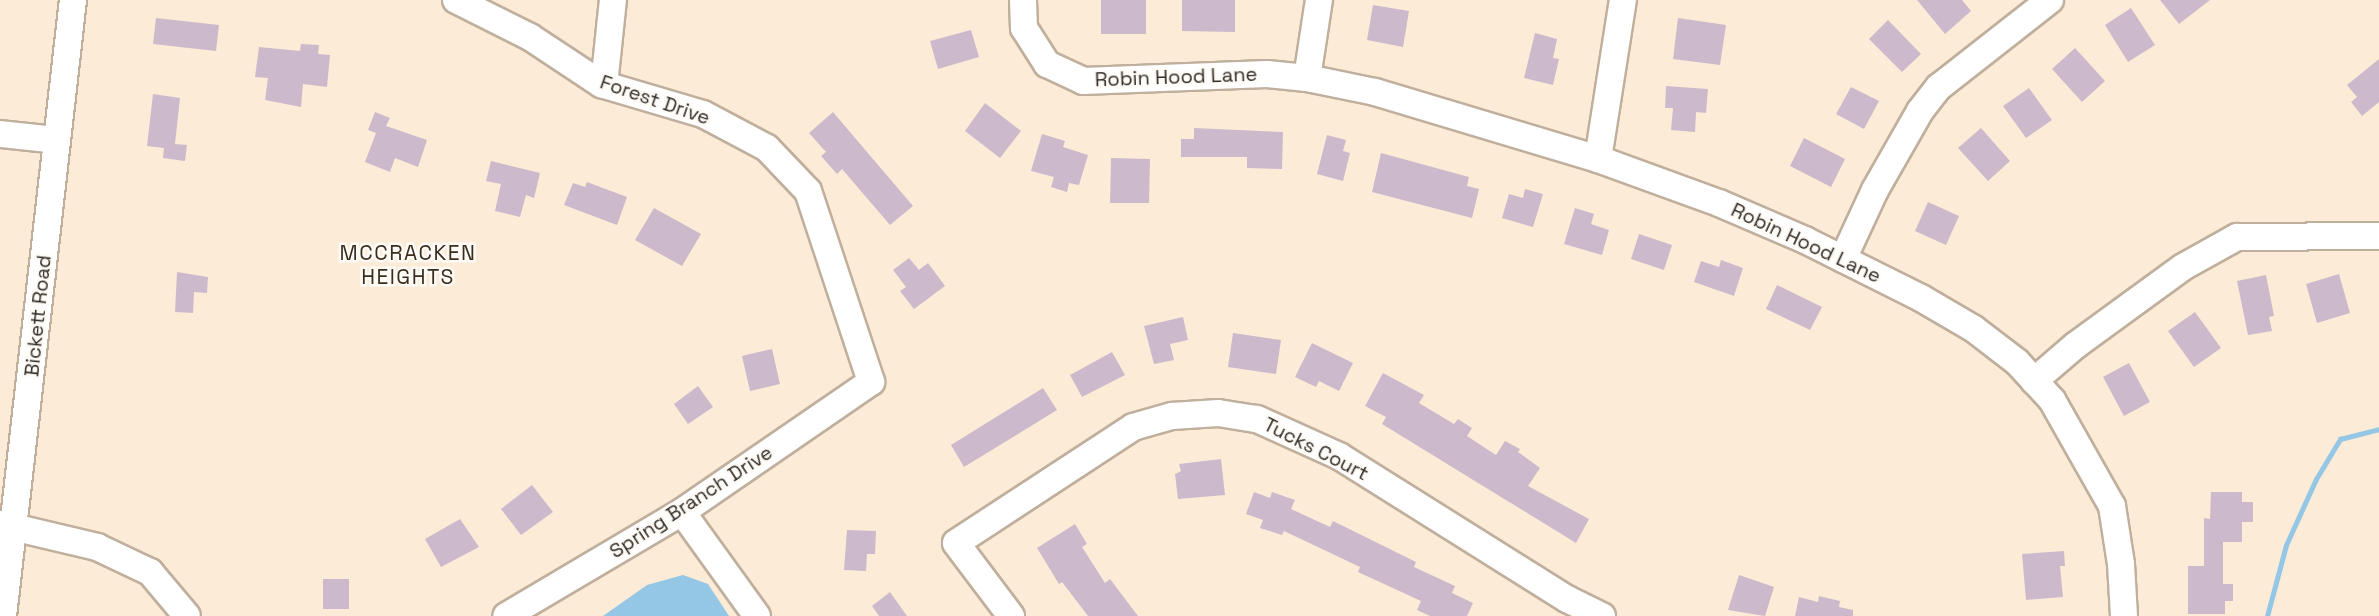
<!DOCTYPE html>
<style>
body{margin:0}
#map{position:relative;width:2379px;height:616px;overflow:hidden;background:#fcebd7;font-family:"Space Grotesk",sans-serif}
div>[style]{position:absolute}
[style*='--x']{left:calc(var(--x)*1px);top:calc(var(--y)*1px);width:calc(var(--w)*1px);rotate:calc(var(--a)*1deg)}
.water>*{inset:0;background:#94c6e5}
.stream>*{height:5px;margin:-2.5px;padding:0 2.5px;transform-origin:2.5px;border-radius:2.5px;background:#94c6e5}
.building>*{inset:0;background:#ccbacc}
.roads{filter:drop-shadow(2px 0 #bfaf9c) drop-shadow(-2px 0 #bfaf9c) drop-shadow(0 2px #bfaf9c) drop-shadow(0 -2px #bfaf9c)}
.minor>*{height:26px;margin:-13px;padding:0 13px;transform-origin:13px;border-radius:13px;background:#fff}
span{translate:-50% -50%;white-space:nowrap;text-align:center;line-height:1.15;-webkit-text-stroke:5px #fefbf7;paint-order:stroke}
.street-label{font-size:20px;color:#312a23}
.neighbourhood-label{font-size:21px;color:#392d1d;letter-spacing:1.5px}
</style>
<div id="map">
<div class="water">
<div style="clip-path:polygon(683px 575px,708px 584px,729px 616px,603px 616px,647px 585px)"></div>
</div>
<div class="stream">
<div style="--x:2267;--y:616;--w:73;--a:-75"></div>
<div style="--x:2286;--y:545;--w:72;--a:-65.6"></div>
<div style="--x:2316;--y:479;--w:47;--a:-59"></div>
<div style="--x:2340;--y:439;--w:40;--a:-14.4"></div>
</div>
<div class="building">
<div style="clip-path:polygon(1101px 0,1146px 0,1146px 34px,1101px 34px)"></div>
<div style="clip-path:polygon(1182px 0,1235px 0,1235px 32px,1182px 31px)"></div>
<div style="clip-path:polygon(1917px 0,1962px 0,1971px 11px,1945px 34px)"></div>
<div style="clip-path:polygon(2160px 0,2210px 0,2179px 24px)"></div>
<div style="clip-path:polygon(1373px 5px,1409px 11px,1403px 47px,1367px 40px)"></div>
<div style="clip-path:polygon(2131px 8px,2155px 45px,2128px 62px,2105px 25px)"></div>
<div style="clip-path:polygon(156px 18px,219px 25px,216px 51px,153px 44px)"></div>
<div style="clip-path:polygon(1678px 18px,1726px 25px,1720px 65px,1673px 59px)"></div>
<div style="clip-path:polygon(1888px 20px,1921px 54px,1902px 72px,1869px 39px)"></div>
<div style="clip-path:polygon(971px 30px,979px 57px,938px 69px,930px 41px)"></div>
<div style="clip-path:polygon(1535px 33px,1557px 39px,1553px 58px,1559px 59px,1553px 85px,1524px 78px)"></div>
<div style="clip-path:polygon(301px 44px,319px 45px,318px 54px,330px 55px,327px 87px,303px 84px,301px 107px,265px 100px,268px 78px,255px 77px,259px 47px,300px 51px)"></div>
<div style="clip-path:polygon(2075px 48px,2105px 81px,2082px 102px,2052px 69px)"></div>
<div style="clip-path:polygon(2379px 59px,2379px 102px,2362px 116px,2351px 102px,2357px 97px,2347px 85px)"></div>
<div style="clip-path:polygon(1666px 86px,1708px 89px,1706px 113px,1696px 112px,1695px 132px,1671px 130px,1673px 108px,1665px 108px)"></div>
<div style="clip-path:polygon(1851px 87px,1879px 101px,1864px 129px,1836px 114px)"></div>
<div style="clip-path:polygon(2029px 88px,2052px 120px,2026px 138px,2003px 106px)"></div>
<div style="clip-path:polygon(153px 94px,180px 98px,175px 144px,187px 145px,185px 161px,163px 158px,164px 148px,147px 146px)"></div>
<div style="clip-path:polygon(985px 103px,1021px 131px,1000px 158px,965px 131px)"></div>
<div style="clip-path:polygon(375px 112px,390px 118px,386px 126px,427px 140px,418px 167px,395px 158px,390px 172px,365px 162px,376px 133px,368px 130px)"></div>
<div style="clip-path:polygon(833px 112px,913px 206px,890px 225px,842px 169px,837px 174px,821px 156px,826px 152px,809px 133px)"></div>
<div style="clip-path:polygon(1194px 128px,1283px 132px,1282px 169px,1247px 168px,1247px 157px,1181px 157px,1181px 139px,1194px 139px)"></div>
<div style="clip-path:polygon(1981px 128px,2010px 161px,1988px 181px,1958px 148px)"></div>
<div style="clip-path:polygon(1042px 134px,1065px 141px,1063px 147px,1088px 155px,1079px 185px,1069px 183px,1067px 192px,1051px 187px,1054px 177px,1031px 171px)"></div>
<div style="clip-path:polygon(1327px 135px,1346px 140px,1343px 151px,1350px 153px,1343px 181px,1317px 174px)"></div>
<div style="clip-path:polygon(1804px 138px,1845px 159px,1831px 187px,1790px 166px)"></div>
<div style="clip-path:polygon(1381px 153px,1469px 177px,1467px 186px,1479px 189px,1472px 218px,1372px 192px)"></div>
<div style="clip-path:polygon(1111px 158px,1150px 159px,1149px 203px,1110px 203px)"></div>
<div style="clip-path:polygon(491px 161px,540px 173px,534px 198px,526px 195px,520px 217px,495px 211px,501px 184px,486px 181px)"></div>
<div style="clip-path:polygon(587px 182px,627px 197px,617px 225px,564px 205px,573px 183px,585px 187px)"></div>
<div style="clip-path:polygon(1525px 189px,1543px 194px,1533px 227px,1502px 218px,1509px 194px,1523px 198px)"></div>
<div style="clip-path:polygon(1928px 202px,1959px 216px,1946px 245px,1915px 231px)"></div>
<div style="clip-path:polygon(654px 208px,701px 234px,682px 266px,635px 240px)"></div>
<div style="clip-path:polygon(1575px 208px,1594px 214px,1591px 224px,1609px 230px,1602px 255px,1564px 244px)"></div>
<div style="clip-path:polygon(1639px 234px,1672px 245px,1664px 270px,1631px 259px)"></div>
<div style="clip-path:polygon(909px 258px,919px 270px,928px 263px,945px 286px,914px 309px,900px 291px,906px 287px,893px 270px)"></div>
<div style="clip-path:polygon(1721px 260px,1743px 268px,1734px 296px,1694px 282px,1701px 261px,1719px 267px)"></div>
<div style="clip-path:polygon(177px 272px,208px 277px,207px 293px,194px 292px,193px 313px,175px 312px)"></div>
<div style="clip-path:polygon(2339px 274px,2350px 313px,2317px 323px,2306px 284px)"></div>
<div style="clip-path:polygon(2266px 275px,2274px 316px,2269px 317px,2272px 331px,2248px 335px,2237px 281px)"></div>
<div style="clip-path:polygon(1777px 285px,1822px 307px,1810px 330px,1766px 309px)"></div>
<div style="clip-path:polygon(2195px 312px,2221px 348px,2194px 367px,2168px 331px)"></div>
<div style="clip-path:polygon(1183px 317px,1188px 340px,1170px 344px,1174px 360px,1154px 364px,1144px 326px)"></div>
<div style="clip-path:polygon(1233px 333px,1281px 340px,1276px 374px,1228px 367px)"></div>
<div style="clip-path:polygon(1312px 343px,1353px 363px,1339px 391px,1319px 381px,1316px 387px,1295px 377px)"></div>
<div style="clip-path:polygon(772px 349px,780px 384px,750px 391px,742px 356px)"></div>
<div style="clip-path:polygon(1112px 352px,1125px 375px,1082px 397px,1070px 375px)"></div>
<div style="clip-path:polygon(2129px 363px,2150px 402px,2124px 416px,2103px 377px)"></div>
<div style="clip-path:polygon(1383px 373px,1424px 395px,1419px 403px,1454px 424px,1458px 419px,1472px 428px,1467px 436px,1496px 455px,1505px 441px,1520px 449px,1518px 452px,1540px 468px,1528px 486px,1589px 519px,1576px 543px,1382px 424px,1386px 417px,1365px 406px)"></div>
<div style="clip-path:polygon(698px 386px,713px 407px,688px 424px,674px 404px)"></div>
<div style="clip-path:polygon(1043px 388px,1057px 410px,964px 467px,951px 445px)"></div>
<div style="clip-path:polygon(1221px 459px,1225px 495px,1178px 499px,1175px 474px,1181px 471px,1179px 464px)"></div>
<div style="clip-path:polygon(532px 485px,553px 512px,521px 535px,501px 509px)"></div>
<div style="clip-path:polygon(1254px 492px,1270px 498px,1272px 492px,1295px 500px,1291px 509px,1330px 527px,1333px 521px,1416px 562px,1414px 567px,1455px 586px,1452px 593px,1473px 603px,1467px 616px,1430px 616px,1417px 610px,1421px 601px,1358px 572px,1360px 567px,1284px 531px,1282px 535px,1260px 528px,1263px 520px,1246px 514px)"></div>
<div style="clip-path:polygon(2211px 492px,2242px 492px,2242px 502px,2253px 502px,2253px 522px,2242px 522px,2242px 542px,2223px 542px,2223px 584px,2233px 584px,2233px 601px,2225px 601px,2225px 614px,2188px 614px,2188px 566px,2204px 566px,2204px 518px,2210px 519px)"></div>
<div style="clip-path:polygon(460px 519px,479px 547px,441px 567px,425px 539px)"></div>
<div style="clip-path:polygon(1075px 524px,1087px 544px,1082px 547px,1105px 583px,1110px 579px,1138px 616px,1088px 616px,1062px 582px,1059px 584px,1037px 548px)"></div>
<div style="clip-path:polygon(847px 530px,876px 531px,875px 554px,867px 554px,866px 571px,844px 570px)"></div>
<div style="clip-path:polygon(2064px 551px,2065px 566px,2060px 566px,2063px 597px,2026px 600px,2022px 554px)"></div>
<div style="clip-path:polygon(1739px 575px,1774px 587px,1765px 616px,1728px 610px)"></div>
<div style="clip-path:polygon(323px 579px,349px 579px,349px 609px,323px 609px)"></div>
<div style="clip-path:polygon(890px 592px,907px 616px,879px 616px,872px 606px)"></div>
<div style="clip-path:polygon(1819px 596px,1840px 601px,1839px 607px,1853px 610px,1853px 616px,1795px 616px,1799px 597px,1818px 602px)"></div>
</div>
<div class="roads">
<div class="minor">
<div style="--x:456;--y:0;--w:83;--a:26.6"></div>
<div style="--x:530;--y:37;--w:85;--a:33.5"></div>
<div style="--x:601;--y:84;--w:106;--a:16.4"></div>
<div style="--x:703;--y:114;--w:72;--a:28"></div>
<div style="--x:767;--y:148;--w:59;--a:46.4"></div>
<div style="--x:808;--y:191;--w:201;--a:71.7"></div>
<div style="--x:871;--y:382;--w:229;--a:145.5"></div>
<div style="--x:682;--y:512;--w:204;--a:149.4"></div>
<div style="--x:1023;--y:0;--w:28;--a:88"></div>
<div style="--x:1024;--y:28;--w:43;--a:57.4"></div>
<div style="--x:1047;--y:64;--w:40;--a:25"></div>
<div style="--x:1083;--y:81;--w:184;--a:-2.2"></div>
<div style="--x:1267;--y:74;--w:40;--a:5.7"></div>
<div style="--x:1307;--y:78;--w:69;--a:11.6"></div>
<div style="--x:1375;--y:92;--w:233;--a:16.7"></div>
<div style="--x:1598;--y:159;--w:129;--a:20"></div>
<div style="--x:1719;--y:203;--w:94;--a:23.3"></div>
<div style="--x:1805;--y:240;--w:130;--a:26.6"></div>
<div style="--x:1921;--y:298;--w:61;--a:30.3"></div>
<div style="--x:1974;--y:329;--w:54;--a:37.5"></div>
<div style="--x:2017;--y:362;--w:52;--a:47.4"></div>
<div style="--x:2052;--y:400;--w:122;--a:60.5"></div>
<div style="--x:2112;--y:506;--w:59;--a:81.2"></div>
<div style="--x:2121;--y:564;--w:52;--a:86.7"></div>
<div style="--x:1307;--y:78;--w:79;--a:-81.3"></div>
<div style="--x:604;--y:85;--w:85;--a:-84"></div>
<div style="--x:0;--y:134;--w:57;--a:6"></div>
<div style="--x:1598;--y:159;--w:161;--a:-81.1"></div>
<div style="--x:1843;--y:259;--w:76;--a:-65.1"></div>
<div style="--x:1875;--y:190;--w:91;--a:-60.3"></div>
<div style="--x:1920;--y:111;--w:31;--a:-52"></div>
<div style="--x:1939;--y:87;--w:141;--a:-38.1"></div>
<div style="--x:2034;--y:381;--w:55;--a:-40.6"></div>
<div style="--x:2076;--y:345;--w:132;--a:-36.1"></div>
<div style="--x:2183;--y:267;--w:62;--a:-29.1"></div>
<div style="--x:2237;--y:237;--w:142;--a:-0.4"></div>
<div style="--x:682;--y:512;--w:128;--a:54.2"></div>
<div style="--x:0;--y:524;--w:100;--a:13.3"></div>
<div style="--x:97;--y:547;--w:59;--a:25.3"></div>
<div style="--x:150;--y:572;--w:57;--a:49.9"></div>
<div style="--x:3;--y:616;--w:620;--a:-83.52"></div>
<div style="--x:1011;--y:616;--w:91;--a:-127"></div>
<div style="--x:956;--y:543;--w:212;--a:-33.2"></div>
<div style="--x:1133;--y:427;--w:41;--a:-15.8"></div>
<div style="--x:1172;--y:416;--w:46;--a:-3.7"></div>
<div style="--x:1218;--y:413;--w:39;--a:9"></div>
<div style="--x:1257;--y:419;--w:90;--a:24.3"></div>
<div style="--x:1339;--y:456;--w:269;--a:32.1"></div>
<div style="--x:1567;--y:599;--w:39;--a:26"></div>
</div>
</div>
<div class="street-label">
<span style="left:1176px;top:77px;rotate:-2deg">Robin Hood Lane</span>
<span style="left:655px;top:100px;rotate:19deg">Forest Drive</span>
<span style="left:1806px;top:243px;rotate:25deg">Robin Hood Lane</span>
<span style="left:38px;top:316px;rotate:-84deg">Bickett Road</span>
<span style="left:1316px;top:449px;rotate:27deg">Tucks Court</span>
<span style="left:691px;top:502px;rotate:-33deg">Spring Branch Drive</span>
</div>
<div class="neighbourhood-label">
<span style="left:408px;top:265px">MCCRACKEN<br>HEIGHTS</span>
</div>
</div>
